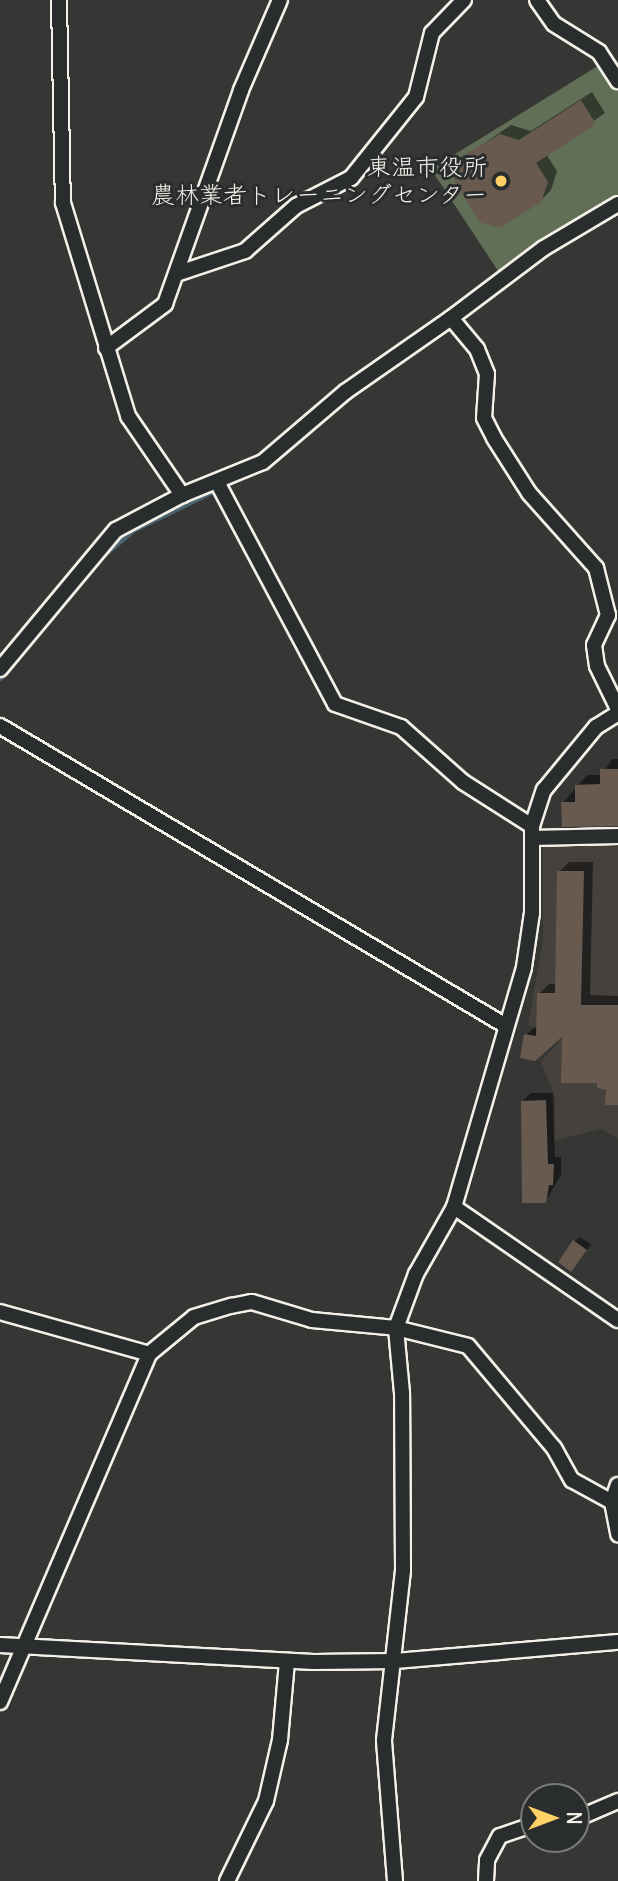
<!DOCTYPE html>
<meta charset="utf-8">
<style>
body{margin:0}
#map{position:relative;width:618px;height:1881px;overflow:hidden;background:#363635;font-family:Delius,"Klee One",sans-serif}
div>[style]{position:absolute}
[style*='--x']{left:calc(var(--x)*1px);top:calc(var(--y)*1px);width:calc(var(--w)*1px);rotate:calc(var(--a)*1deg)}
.built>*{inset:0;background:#45413d}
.green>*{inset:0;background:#616f56}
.shadow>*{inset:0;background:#0007}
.stream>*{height:4.5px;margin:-2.25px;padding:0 2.25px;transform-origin:2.25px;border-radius:2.25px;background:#4c6470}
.building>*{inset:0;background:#685a4f}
.roads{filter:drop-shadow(2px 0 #f4f1e8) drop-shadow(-2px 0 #f4f1e8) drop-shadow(0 2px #f4f1e8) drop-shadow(0 -2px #f4f1e8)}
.minor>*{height:14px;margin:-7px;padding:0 7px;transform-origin:7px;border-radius:7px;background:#2a2d2e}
.dots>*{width:19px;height:19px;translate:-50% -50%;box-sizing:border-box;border:4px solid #2a2d2e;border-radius:50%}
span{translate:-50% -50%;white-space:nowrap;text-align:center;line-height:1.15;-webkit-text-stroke:6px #2a2d2e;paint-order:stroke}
.poi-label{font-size:24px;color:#f4f1e8}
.right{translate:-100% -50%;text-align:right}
.north{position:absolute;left:520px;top:1783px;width:70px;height:70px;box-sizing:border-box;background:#2a2d2e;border:2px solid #7b7b78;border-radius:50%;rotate:90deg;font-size:19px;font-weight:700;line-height:28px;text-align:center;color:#f4f1e8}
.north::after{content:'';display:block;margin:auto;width:24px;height:32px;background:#ffd166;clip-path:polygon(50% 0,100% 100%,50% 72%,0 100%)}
</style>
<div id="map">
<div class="built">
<div style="clip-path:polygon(618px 843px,618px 1139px,601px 1129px,554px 1141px,555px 1098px,541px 1062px,569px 1029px,528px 1026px,543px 938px,543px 846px)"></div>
</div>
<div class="green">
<div style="clip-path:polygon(601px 64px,618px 91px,618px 198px,500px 274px,431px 169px)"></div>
</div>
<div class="shadow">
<div style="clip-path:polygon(592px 92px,605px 113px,546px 154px,557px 171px,551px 190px,540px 201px,461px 159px,511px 125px,531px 131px)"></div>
<div style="clip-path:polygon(612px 759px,618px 759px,618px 824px,563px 803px,587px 775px,602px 775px)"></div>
<div style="clip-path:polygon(569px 862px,593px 862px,590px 995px,618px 996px,618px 1104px,564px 1033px,535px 1059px,526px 1035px,538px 1025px,539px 994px,549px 984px,557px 984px,559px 872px)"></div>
<div style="clip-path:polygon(531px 1093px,553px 1093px,555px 1157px,561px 1157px,561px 1175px,545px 1202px,523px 1101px)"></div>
<div style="clip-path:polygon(580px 1237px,591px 1244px,576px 1265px,575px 1241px)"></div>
</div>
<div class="stream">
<div style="--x:277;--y:459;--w:65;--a:-40.6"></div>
<div style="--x:106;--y:553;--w:38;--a:-40"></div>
<div style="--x:135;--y:529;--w:114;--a:-25.9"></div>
<div style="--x:0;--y:678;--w:110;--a:-49.8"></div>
</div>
<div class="building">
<div style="clip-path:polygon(581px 100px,596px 124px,536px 163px,548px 182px,541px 202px,500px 228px,479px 222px,454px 180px,459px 158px,500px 134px,519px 140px)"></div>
<div style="clip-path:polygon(600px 769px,618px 769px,618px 826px,562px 827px,561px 802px,575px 802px,575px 785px,600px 784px)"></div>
<div style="clip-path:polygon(557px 871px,584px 871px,581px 1005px,618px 1005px,618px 1105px,605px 1105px,606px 1090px,597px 1088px,597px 1083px,561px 1083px,562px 1037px,535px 1061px,520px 1058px,524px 1034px,536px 1036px,537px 993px,555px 993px)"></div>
<div style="clip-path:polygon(546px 1100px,548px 1164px,554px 1164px,553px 1185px,549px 1185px,546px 1203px,522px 1203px,521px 1101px)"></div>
<div style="clip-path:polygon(573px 1240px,587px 1250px,571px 1272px,558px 1262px)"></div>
</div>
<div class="roads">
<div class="minor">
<div style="--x:59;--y:0;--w:203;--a:88.9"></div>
<div style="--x:63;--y:203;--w:223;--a:73"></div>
<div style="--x:128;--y:416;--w:96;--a:55.6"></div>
<div style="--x:537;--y:0;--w:29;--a:55"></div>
<div style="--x:554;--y:24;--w:53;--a:31.9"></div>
<div style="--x:599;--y:52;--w:35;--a:57"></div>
<div style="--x:179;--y:273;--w:70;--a:-18.4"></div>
<div style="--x:245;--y:251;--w:68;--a:-41.4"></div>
<div style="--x:296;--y:206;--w:62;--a:-27"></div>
<div style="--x:351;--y:178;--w:104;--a:-51.3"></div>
<div style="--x:416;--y:97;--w:66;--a:-76"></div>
<div style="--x:432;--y:33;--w:46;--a:-45.9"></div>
<div style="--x:451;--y:318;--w:116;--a:-37"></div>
<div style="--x:544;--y:248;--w:86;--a:-30.7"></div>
<div style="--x:106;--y:348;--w:74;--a:-36.7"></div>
<div style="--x:165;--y:304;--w:227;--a:-70.4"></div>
<div style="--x:241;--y:90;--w:98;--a:-66.6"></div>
<div style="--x:217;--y:482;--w:251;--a:62"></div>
<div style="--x:335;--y:704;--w:70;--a:19.2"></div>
<div style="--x:401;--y:727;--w:83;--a:41.6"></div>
<div style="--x:463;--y:782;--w:82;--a:32.5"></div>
<div style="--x:0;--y:669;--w:181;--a:-50.2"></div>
<div style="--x:116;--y:530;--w:75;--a:-27.9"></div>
<div style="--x:182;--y:495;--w:87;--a:-22.2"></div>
<div style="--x:263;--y:462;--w:108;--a:-40.5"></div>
<div style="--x:345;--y:392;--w:129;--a:-34.9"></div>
<div style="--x:451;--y:318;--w:40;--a:50"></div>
<div style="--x:477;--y:349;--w:27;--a:68"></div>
<div style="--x:487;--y:374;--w:44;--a:93.9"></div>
<div style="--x:484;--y:418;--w:22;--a:63"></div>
<div style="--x:494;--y:438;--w:65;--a:57.5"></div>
<div style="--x:529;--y:493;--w:101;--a:48.2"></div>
<div style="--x:596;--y:568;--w:49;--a:75.7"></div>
<div style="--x:608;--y:615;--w:33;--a:115"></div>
<div style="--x:594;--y:645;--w:21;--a:82"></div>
<div style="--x:597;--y:666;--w:48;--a:64"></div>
<div style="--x:0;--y:726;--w:588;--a:30.66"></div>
<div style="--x:532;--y:838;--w:86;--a:-1.3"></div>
<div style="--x:454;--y:1207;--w:199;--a:34.6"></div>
<div style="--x:0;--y:1312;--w:155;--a:15.7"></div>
<div style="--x:612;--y:1502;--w:18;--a:-71"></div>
<div style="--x:0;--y:1645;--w:314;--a:3.1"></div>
<div style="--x:314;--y:1662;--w:81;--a:-0.7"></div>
<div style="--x:395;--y:1661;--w:224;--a:-4.9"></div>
<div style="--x:0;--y:1702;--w:379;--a:-66.8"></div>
<div style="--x:149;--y:1354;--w:58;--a:-39.4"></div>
<div style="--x:194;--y:1317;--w:39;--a:-17"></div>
<div style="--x:231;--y:1306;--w:21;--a:-11"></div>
<div style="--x:252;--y:1302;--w:63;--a:16.7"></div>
<div style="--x:312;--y:1320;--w:84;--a:5.4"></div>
<div style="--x:396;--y:1328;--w:74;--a:14"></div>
<div style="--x:468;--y:1346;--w:133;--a:49.9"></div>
<div style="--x:554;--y:1448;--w:37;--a:61"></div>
<div style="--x:572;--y:1480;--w:46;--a:28.8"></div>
<div style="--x:612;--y:1502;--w:33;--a:79"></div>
<div style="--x:576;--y:1819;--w:46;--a:-23.2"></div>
<div style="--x:227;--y:1881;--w:89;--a:-64"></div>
<div style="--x:266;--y:1801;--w:63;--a:-77.1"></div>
<div style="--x:280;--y:1740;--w:79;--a:-84.9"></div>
<div style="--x:395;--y:1881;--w:141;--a:-94.5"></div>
<div style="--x:384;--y:1740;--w:171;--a:-83.6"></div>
<div style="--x:403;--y:1570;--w:177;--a:-90.3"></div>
<div style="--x:402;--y:1393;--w:65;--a:-95.3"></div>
<div style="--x:396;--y:1328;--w:58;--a:-69.7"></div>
<div style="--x:416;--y:1274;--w:77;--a:-60.4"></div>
<div style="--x:454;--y:1207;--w:250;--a:-73.7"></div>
<div style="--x:524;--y:967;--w:55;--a:-81.6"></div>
<div style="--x:532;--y:913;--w:87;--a:-90"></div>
<div style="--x:532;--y:826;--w:38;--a:-72"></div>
<div style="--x:544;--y:790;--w:82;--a:-50.5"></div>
<div style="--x:596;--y:727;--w:26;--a:-32"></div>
<div style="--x:486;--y:1881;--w:21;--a:-87"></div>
<div style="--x:487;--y:1860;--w:27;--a:-62"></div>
<div style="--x:500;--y:1836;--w:36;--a:-19"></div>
</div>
</div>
<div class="dots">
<div style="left:501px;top:181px;background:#ffd166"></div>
</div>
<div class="poi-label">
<span class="right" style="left:487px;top:181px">東温市役所<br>農林業者トレーニングセンター</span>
</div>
<div class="north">N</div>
</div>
